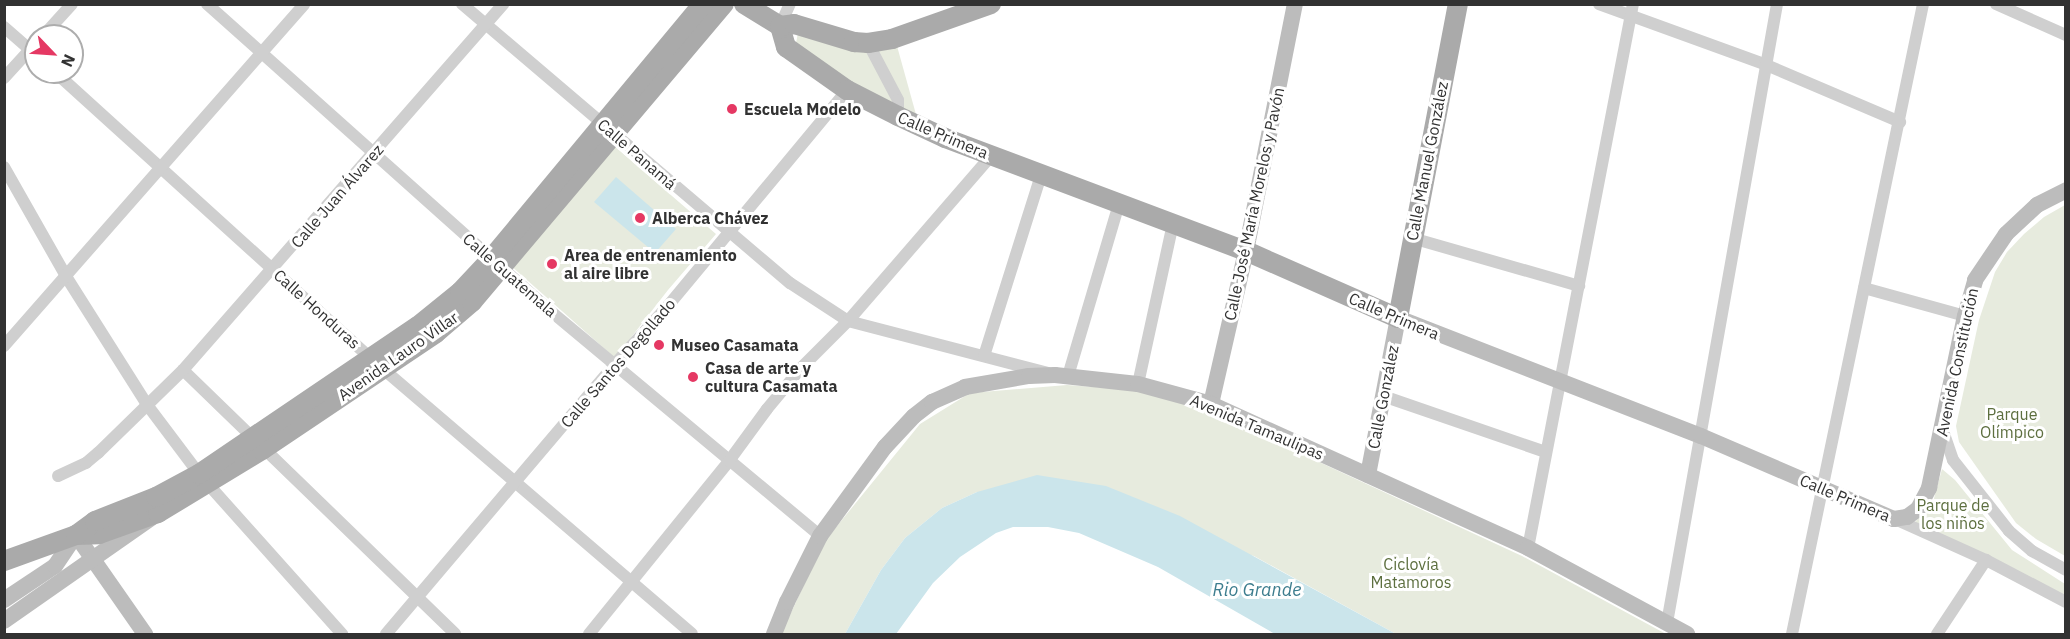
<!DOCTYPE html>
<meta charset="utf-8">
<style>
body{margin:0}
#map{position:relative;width:2070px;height:639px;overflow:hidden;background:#fff;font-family:"IBM Plex Sans",sans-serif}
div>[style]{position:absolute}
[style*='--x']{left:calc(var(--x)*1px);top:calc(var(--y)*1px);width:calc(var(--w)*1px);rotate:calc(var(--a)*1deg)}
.green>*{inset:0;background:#e7ebde}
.water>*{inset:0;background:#cbe5eb}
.street>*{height:12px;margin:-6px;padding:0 6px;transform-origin:6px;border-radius:6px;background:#cfcfcf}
.secondary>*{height:16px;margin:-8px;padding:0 8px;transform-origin:8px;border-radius:8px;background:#bcbcbc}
.primary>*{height:20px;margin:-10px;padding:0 10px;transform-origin:10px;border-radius:10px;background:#aaa}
.dots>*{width:16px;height:16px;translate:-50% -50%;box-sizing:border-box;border:3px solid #fff;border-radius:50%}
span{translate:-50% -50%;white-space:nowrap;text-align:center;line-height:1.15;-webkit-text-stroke:6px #fff;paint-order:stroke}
.poi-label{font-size:16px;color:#323232;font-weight:700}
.left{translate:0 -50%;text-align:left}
.street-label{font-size:16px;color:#323232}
.park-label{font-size:16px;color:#5d6f3f}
.water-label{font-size:18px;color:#3d7d8e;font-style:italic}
.frame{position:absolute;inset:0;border:6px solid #323232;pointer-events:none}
.north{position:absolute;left:24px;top:24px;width:60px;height:60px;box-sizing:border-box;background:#fff;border:2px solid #adadad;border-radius:50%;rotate:115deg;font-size:16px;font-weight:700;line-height:24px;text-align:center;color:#323232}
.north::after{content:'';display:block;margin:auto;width:21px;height:27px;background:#e53863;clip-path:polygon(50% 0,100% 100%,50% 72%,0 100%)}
</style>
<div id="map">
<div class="green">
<div style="clip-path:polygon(798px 33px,897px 46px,917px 118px,847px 84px,796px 43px)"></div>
<div style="clip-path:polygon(613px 145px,716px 234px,668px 290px,615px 358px,510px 265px)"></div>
<div style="clip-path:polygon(2065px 205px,2065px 556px,2036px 539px,2016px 523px,1959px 442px,1956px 426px,1979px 320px,1995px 272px,2007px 252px,2024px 234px,2044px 217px)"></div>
<div style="clip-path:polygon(1067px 385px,1135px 390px,1209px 411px,1522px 556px,1666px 634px,1396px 634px,1254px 556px,977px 492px,942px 508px,905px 538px,881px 570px,845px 634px,781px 634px,824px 542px,920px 424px,970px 393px)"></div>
<div style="clip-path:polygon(1942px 469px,1955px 480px,2012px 550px,2065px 584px,2065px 596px,1915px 522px,1933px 502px)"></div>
</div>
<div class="water">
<div style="clip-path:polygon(616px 177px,676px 229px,655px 253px,594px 202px)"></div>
<div style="clip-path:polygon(1037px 475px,1106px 486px,1180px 516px,1396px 634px,1275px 634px,1158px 567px,1079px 533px,1048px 527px,1013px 527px,996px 533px,960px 557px,933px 583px,896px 634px,845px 634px,881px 570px,905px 538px,942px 508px,977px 492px)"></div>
</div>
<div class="street">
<div style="--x:207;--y:4;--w:457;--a:41.8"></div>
<div style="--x:548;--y:309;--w:354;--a:39.8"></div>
<div style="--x:462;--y:4;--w:431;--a:40.4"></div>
<div style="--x:790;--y:283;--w:69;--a:33.2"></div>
<div style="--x:848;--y:321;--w:207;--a:14.6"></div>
<div style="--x:1599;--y:4;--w:176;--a:20"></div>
<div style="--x:1764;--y:64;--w:148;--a:23.1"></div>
<div style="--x:1996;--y:4;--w:77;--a:23.9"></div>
<div style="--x:780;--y:26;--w:24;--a:-66"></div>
<div style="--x:4;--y:27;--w:41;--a:41.1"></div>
<div style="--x:43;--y:36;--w:43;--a:-47.8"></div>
<div style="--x:868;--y:43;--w:64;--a:62.2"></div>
<div style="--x:898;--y:100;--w:16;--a:90"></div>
<div style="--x:55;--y:72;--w:441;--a:42.2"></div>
<div style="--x:382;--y:368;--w:408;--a:40.6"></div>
<div style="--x:4;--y:78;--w:47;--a:-47.6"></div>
<div style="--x:4;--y:167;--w:128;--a:60.4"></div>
<div style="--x:67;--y:278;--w:151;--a:57.7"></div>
<div style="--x:148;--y:406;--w:85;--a:53.1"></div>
<div style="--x:199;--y:474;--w:215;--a:48.2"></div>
<div style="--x:1412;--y:238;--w:174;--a:16"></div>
<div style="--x:1864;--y:288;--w:105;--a:15.5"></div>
<div style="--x:4;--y:346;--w:455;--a:-48.7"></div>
<div style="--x:984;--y:356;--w:190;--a:-72.5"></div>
<div style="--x:183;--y:370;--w:379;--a:44.1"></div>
<div style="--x:1068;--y:376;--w:179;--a:-73.5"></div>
<div style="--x:1138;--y:384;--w:164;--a:-77.7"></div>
<div style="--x:1383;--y:396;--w:172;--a:19"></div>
<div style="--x:1943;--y:431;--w:31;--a:71"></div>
<div style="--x:1953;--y:460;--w:90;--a:51.7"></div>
<div style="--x:2009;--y:531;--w:30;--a:41"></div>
<div style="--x:2032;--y:551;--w:39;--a:29"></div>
<div style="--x:58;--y:476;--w:31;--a:-25"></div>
<div style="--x:86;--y:463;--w:16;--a:-40"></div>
<div style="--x:98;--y:453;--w:119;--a:-44.3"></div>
<div style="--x:183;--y:370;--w:486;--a:-48.8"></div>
<div style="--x:1895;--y:519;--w:100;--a:24.3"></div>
<div style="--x:1986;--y:560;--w:90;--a:27.7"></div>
<div style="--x:1528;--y:548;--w:554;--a:-79.08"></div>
<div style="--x:1667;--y:623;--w:629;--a:-79.92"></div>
<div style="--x:386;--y:634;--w:353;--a:-49.7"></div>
<div style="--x:614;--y:365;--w:79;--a:-47.6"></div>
<div style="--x:667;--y:307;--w:282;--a:-50.3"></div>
<div style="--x:589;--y:634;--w:223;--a:-51"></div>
<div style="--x:729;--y:461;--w:64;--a:-53.8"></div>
<div style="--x:767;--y:409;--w:55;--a:-50.2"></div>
<div style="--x:802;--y:367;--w:65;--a:-45"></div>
<div style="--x:848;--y:321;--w:218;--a:-49.1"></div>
<div style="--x:1792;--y:634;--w:643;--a:-78.25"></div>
<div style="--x:1937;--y:634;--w:89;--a:-56.5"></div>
</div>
<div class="secondary">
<div style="--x:1211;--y:404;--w:157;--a:-77.1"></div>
<div style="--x:1246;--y:251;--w:252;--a:-78.8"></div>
<div style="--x:1368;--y:475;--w:160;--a:-79.2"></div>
<div style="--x:1398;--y:318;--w:325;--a:21.3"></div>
<div style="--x:1701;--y:436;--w:210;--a:23.3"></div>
<div style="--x:1894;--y:519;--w:13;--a:-9"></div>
<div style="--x:1907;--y:517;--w:14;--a:-36"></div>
<div style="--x:1918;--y:509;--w:24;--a:-62"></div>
<div style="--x:1929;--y:488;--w:176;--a:-78.2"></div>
<div style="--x:1965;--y:316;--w:37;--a:-74"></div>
<div style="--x:1975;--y:280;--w:55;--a:-56"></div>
<div style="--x:2006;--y:234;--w:42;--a:-43.1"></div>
<div style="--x:2037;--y:205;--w:33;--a:-27"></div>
<div style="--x:4;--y:600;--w:61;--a:-33.7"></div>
<div style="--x:55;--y:566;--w:37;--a:-56"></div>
<div style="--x:76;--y:535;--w:121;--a:55.1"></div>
<div style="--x:4;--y:621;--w:179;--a:-35"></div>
<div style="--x:774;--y:634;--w:35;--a:-68"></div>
<div style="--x:787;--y:602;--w:74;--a:-63.4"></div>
<div style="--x:820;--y:536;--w:110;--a:-53.9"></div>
<div style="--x:885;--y:447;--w:42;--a:-46.9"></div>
<div style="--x:914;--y:416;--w:23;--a:-38"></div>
<div style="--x:932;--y:402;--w:36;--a:-24"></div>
<div style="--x:965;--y:387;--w:65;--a:-9.8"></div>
<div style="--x:1029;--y:376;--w:26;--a:-2"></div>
<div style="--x:1055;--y:375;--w:83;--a:6.2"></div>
<div style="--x:1138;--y:384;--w:76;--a:15.3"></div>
<div style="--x:1211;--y:404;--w:348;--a:24.4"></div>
<div style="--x:1528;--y:548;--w:181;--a:28.4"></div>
</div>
<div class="primary">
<div style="--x:744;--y:4;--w:42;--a:31.4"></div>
<div style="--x:780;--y:26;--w:22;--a:74"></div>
<div style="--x:786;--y:47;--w:75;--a:35.2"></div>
<div style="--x:847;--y:90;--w:57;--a:27"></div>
<div style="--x:898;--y:116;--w:52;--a:25.1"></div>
<div style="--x:945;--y:138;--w:322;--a:20.6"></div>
<div style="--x:1246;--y:251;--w:166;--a:23.8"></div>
<div style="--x:1398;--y:318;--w:320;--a:-79.2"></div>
<div style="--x:780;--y:26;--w:14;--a:-8"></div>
<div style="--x:794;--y:24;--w:63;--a:16.7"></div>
<div style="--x:854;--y:42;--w:14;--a:4"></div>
<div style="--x:868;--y:43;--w:24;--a:-9"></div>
<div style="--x:892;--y:39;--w:105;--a:-19.5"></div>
<div style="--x:76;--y:535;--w:23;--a:-2"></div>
<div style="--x:99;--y:534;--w:63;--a:-19.6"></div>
<div style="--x:158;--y:513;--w:122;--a:-31.2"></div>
<div style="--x:262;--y:450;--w:210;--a:-33.9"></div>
<div style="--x:436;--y:333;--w:48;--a:-40.7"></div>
<div style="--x:472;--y:302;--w:390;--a:-49.8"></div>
<div style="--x:4;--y:561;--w:77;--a:-19.9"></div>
<div style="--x:76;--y:535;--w:24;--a:-36"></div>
<div style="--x:95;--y:521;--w:66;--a:-21.5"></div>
<div style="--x:156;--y:497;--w:49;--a:-28.1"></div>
<div style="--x:199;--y:474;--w:264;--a:-34.1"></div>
<div style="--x:418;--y:326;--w:54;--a:-39"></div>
<div style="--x:460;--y:292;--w:45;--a:-46.8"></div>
<div style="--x:491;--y:259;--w:332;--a:-50.3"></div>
</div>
<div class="dots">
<div style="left:732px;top:109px;background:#e53863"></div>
<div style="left:640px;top:218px;background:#e53863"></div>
<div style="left:552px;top:264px;background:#e53863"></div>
<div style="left:659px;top:345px;background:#e53863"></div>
<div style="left:693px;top:377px;background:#e53863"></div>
</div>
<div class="poi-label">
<span class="left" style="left:744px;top:109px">Escuela Modelo</span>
<span class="left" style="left:652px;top:218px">Alberca Chávez</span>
<span class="left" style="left:564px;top:264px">Area de entrenamiento<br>al aire libre</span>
<span class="left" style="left:671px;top:345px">Museo Casamata</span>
<span class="left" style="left:705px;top:377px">Casa de arte y<br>cultura Casamata</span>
</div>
<div class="street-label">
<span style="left:943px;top:135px;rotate:23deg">Calle Primera</span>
<span style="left:637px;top:154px;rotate:41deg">Calle Panamá</span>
<span style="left:1427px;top:161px;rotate:-79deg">Calle Manuel González</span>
<span style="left:337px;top:196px;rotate:-49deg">Calle Juan Álvarez</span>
<span style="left:1254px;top:204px;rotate:-78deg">Calle José María Morelos y Pavón</span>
<span style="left:510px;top:275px;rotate:41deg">Calle Guatemala</span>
<span style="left:317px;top:309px;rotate:42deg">Calle Honduras</span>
<span style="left:1394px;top:316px;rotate:23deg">Calle Primera</span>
<span style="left:398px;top:356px;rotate:-35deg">Avenida Lauro Villar</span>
<span style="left:1957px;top:362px;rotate:-78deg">Avenida Constitución</span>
<span style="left:618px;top:363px;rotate:-49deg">Calle Santos Degollado</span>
<span style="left:1383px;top:397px;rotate:-79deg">Calle González</span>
<span style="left:1257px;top:427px;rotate:23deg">Avenida Tamaulipas</span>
<span style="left:1845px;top:498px;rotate:23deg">Calle Primera</span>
</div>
<div class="park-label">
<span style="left:2012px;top:423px">Parque<br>Olímpico</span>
<span style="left:1953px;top:514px">Parque de<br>los niños</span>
<span style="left:1411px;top:573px">Ciclovía<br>Matamoros</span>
</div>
<div class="water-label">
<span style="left:1257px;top:590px">Rio Grande</span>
</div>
<div class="frame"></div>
<div class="north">N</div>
</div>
